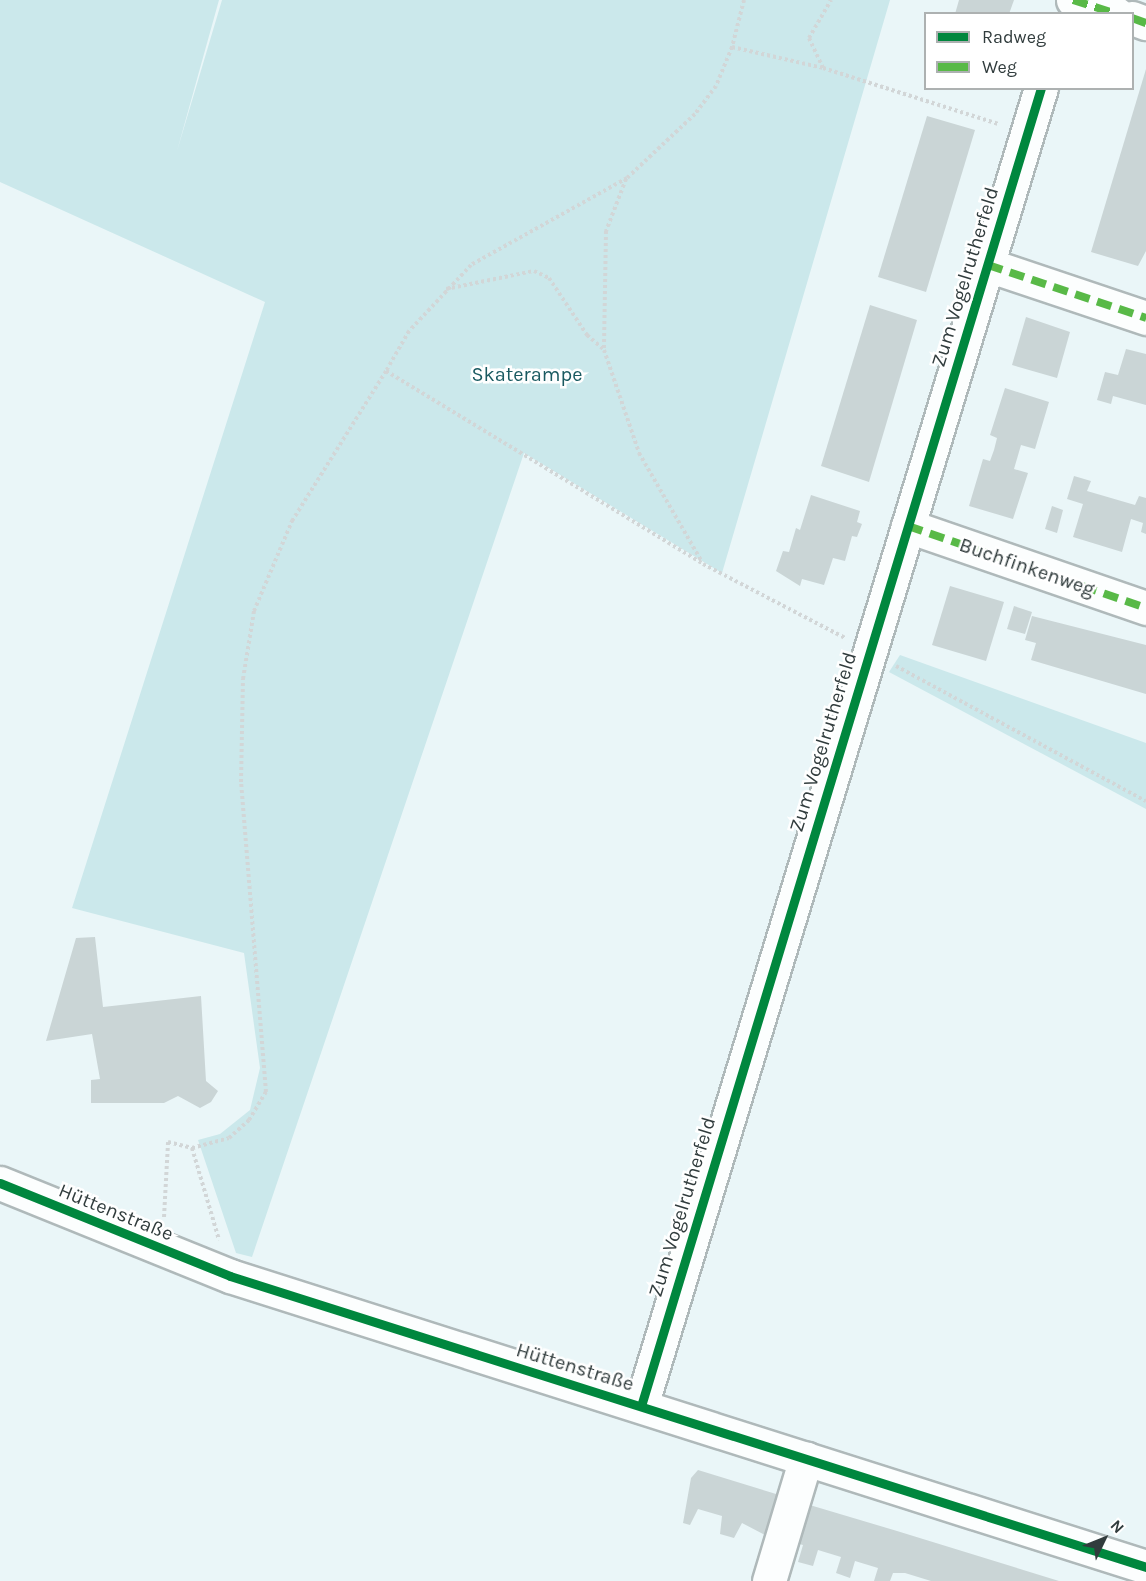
<!DOCTYPE html>
<meta charset="utf-8">
<style>
body{margin:0}
#map{position:relative;width:1146px;height:1581px;overflow:hidden;background:#eaf6f8;font-family:Karla,sans-serif}
div>[style]{position:absolute}
[style*='--x']{left:calc(var(--x)*1px);top:calc(var(--y)*1px);width:calc(var(--w)*1px);rotate:calc(var(--a)*1deg)}
.green>*{inset:0;background:#cbe8eb}
.building>*{inset:0;background:#cad5d6}
.path>*{height:4px;margin-top:-2px;transform-origin:0;background:repeating-linear-gradient(90deg,#d2d6d7 0 3px,transparent 0 6px)}
.roads{filter:drop-shadow(2px 0 #afb9ba) drop-shadow(-2px 0 #afb9ba) drop-shadow(0 2px #afb9ba) drop-shadow(0 -2px #afb9ba)}
.minor>*{height:33px;margin:-16.5px;padding:0 16.5px;transform-origin:16.5px;border-radius:16.5px;background:#fcfefe}
.quiet>*{height:8px;margin-top:-4px;transform-origin:0;background:repeating-linear-gradient(90deg,#58b947 0 15px,transparent 0 23px)}
.cycleway>*{height:9px;margin:-4.5px;padding:0 4.5px;transform-origin:4.5px;border-radius:4.5px;background:#00873e}
span{translate:-50% -50%;white-space:nowrap;text-align:center;line-height:1.15;-webkit-text-stroke:5px #fff;paint-order:stroke}
.street-label{font-size:20px;color:#313c3d}
.park-label{font-size:20px;color:#1a5a61}
.legend{position:absolute;left:924px;top:12px;width:210px;height:78px;box-sizing:border-box;background:#fff;border:2px solid #adb1b1;margin:0;padding:8px 10px;list-style:none;font-size:18px;color:#313c3d}
.legend li{display:flex;align-items:center;gap:12px;height:30px}
.legend b{width:30px;border:2px solid #adb1b1}
.north{position:absolute;left:1074px;top:1509px;width:60px;height:60px;-webkit-text-stroke:4px #fff;paint-order:stroke;rotate:47deg;font-size:16px;font-weight:700;line-height:24px;text-align:center;color:#313c3d}
.north::after{content:'';display:block;margin:auto;width:21px;height:27px;background:#313c3d;clip-path:polygon(50% 0,100% 100%,50% 72%,0 100%)}
</style>
<div id="map">
<div class="green">
<div style="clip-path:polygon(0 0,219px 0,177px 151px,222px 0,890px 0,722px 573px,524px 453px,252px 1257px,236px 1253px,198px 1140px,220px 1134px,250px 1110px,260px 1068px,244px 953px,72px 908px,265px 302px,0 182px)"></div>
<div style="clip-path:polygon(900px 655px,1146px 743px,1146px 809px,889px 672px)"></div>
</div>
<div class="building">
<div style="clip-path:polygon(959px 0,1014px 0,1009px 14px,955px 14px)"></div>
<div style="clip-path:polygon(1146px 69px,1146px 251px,1138px 266px,1091px 252px)"></div>
<div style="clip-path:polygon(927px 116px,975px 130px,926px 292px,878px 277px)"></div>
<div style="clip-path:polygon(870px 305px,917px 320px,869px 482px,821px 466px)"></div>
<div style="clip-path:polygon(1026px 317px,1070px 332px,1057px 378px,1012px 365px)"></div>
<div style="clip-path:polygon(1126px 349px,1146px 354px,1146px 405px,1113px 396px,1111px 404px,1097px 400px,1105px 372px,1118px 375px)"></div>
<div style="clip-path:polygon(1005px 388px,1049px 402px,1035px 449px,1021px 445px,1014px 469px,1028px 473px,1013px 519px,969px 506px,983px 459px,990px 461px,994px 450px,997px 438px,990px 435px)"></div>
<div style="clip-path:polygon(1074px 476px,1091px 481px,1087px 491px,1135px 505px,1139px 496px,1146px 498px,1146px 534px,1141px 532px,1143px 523px,1131px 519px,1122px 552px,1073px 537px,1083px 504px,1067px 499px)"></div>
<div style="clip-path:polygon(811px 495px,860px 511px,857px 522px,862px 524px,857px 537px,852px 536px,845px 561px,833px 558px,824px 585px,802px 579px,800px 586px,776px 571px,783px 551px,789px 552px,796px 528px,800px 530px)"></div>
<div style="clip-path:polygon(1052px 506px,1063px 510px,1057px 533px,1045px 529px)"></div>
<div style="clip-path:polygon(950px 586px,1004px 602px,986px 661px,932px 645px)"></div>
<div style="clip-path:polygon(1014px 606px,1032px 612px,1025px 634px,1007px 629px)"></div>
<div style="clip-path:polygon(1032px 616px,1146px 645px,1146px 694px,1031px 660px,1036px 643px,1025px 640px)"></div>
<div style="clip-path:polygon(95px 937px,103px 1007px,201px 996px,206px 1081px,218px 1091px,211px 1102px,200px 1108px,178px 1096px,164px 1103px,91px 1103px,91px 1080px,100px 1079px,92px 1034px,46px 1041px,76px 938px)"></div>
<div style="clip-path:polygon(698px 1470px,786px 1497px,767px 1536px,742px 1523px,734px 1538px,720px 1534px,722px 1516px,698px 1509px,690px 1525px,683px 1523px,691px 1478px)"></div>
<div style="clip-path:polygon(803px 1503px,897px 1531px,1059px 1581px,931px 1581px,905px 1573px,893px 1573px,890px 1581px,874px 1581px,878px 1568px,855px 1561px,850px 1578px,836px 1573px,841px 1557px,818px 1550px,813px 1566px,798px 1562px,803px 1545px,792px 1542px)"></div>
</div>
<div class="path">
<div style="--x:744;--y:0;--w:49;--a:104.3"></div>
<div style="--x:732;--y:47;--w:42;--a:112.3"></div>
<div style="--x:716;--y:86;--w:35;--a:127"></div>
<div style="--x:695;--y:114;--w:93;--a:136.7"></div>
<div style="--x:627;--y:178;--w:179;--a:150.9"></div>
<div style="--x:471;--y:265;--w:91;--a:133.2"></div>
<div style="--x:409;--y:331;--w:46;--a:119.9"></div>
<div style="--x:386;--y:371;--w:371;--a:31.3"></div>
<div style="--x:703;--y:564;--w:160;--a:27.5"></div>
<div style="--x:732;--y:47;--w:93;--a:13"></div>
<div style="--x:823;--y:68;--w:185;--a:17.7"></div>
<div style="--x:823;--y:68;--w:33;--a:-115"></div>
<div style="--x:809;--y:38;--w:44;--a:-59.9"></div>
<div style="--x:626;--y:179;--w:56;--a:111"></div>
<div style="--x:606;--y:231;--w:119;--a:91"></div>
<div style="--x:604;--y:350;--w:109;--a:71.2"></div>
<div style="--x:639;--y:453;--w:126;--a:60"></div>
<div style="--x:446;--y:289;--w:90;--a:-11.6"></div>
<div style="--x:534;--y:271;--w:17;--a:25"></div>
<div style="--x:549;--y:278;--w:69;--a:56.3"></div>
<div style="--x:587;--y:335;--w:23;--a:41"></div>
<div style="--x:896;--y:666;--w:284;--a:28.4"></div>
<div style="--x:192;--y:1148;--w:96;--a:73.6"></div>
<div style="--x:164;--y:1217;--w:75;--a:-86.9"></div>
<div style="--x:168;--y:1142;--w:25;--a:14"></div>
<div style="--x:192;--y:1148;--w:38;--a:-15"></div>
<div style="--x:229;--y:1138;--w:27;--a:-42"></div>
<div style="--x:249;--y:1120;--w:33;--a:-59"></div>
<div style="--x:266;--y:1092;--w:311;--a:-94.6"></div>
<div style="--x:241;--y:782;--w:103;--a:-88.9"></div>
<div style="--x:243;--y:679;--w:69;--a:-80.8"></div>
<div style="--x:254;--y:611;--w:98;--a:-67.1"></div>
<div style="--x:292;--y:521;--w:177;--a:-57.9"></div>
</div>
<div class="roads">
<div class="minor">
<div style="--x:1073;--y:0;--w:46;--a:17.7"></div>
<div style="--x:1132;--y:18;--w:15;--a:20"></div>
<div style="--x:988;--y:265;--w:167;--a:18.5"></div>
<div style="--x:908;--y:526;--w:252;--a:19"></div>
<div style="--x:0;--y:1183;--w:248;--a:22"></div>
<div style="--x:230;--y:1276;--w:961;--a:17.62"></div>
<div style="--x:641;--y:1406;--w:1377;--a:-73.12"></div>
<div style="--x:769;--y:1581;--w:128;--a:-73.3"></div>
</div>
</div>
<div class="quiet">
<div style="--x:1073;--y:0;--w:46;--a:17.7"></div>
<div style="--x:1132;--y:18;--w:15;--a:20"></div>
<div style="--x:988;--y:265;--w:167;--a:18.5"></div>
<div style="--x:908;--y:526;--w:252;--a:19"></div>
</div>
<div class="cycleway">
<div style="--x:0;--y:1183;--w:248;--a:22"></div>
<div style="--x:230;--y:1276;--w:961;--a:17.62"></div>
<div style="--x:641;--y:1406;--w:1377;--a:-73.12"></div>
</div>
<div class="street-label">
<span style="left:965px;top:277px;rotate:-73deg">Zum Vogelrutherfeld</span>
<span style="left:1027px;top:567px;rotate:19deg">Buchfinkenweg</span>
<span style="left:823px;top:742px;rotate:-73deg">Zum Vogelrutherfeld</span>
<span style="left:682px;top:1207px;rotate:-73deg">Zum Vogelrutherfeld</span>
<span style="left:116px;top:1212px;rotate:22deg">Hüttenstraße</span>
<span style="left:575px;top:1367px;rotate:17deg">Hüttenstraße</span>
</div>
<div class="park-label">
<span style="left:527px;top:374px">Skaterampe</span>
</div>
<ul class="legend">
<li><b style="height:8px;background:#00873e"></b>Radweg</li>
<li><b style="height:8px;background:#58b947"></b>Weg</li>
</ul>
<div class="north">N</div>
</div>
